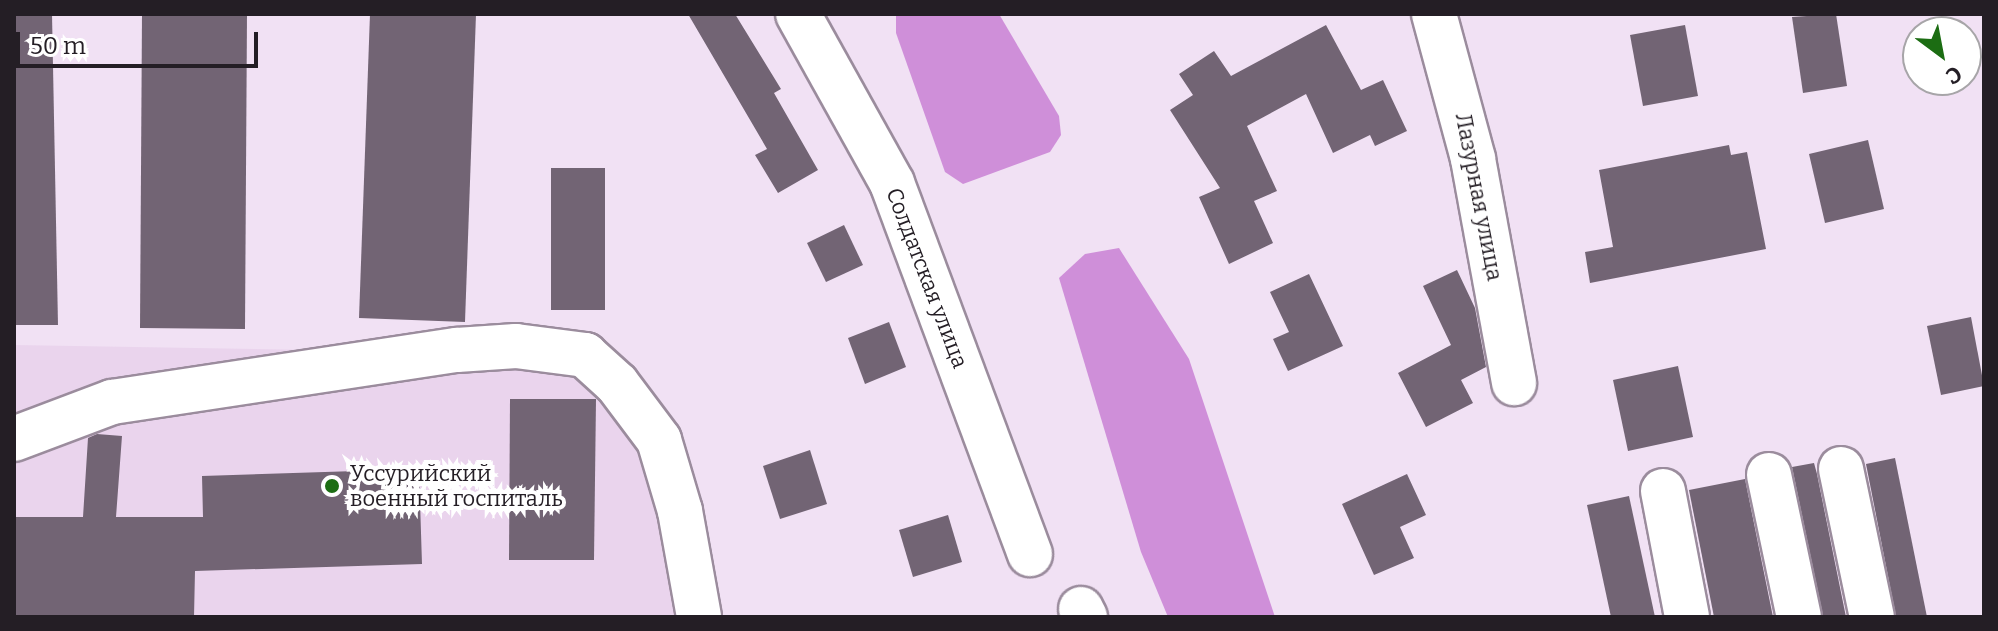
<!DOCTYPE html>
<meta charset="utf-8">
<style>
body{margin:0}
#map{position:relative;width:1998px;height:631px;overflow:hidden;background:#f1e1f4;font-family:Bitter,serif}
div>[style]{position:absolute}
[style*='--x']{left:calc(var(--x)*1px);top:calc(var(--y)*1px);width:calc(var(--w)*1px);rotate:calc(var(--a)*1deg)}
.built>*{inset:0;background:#ead4ed}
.water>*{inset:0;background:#cf8fd9}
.building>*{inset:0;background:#726474}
.roads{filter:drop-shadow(2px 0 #9b8c9d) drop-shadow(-2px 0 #9b8c9d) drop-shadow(0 2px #9b8c9d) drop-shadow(0 -2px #9b8c9d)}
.minor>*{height:44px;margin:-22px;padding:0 22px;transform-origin:22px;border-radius:22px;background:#fff}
.dots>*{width:22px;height:22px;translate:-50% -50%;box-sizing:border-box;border:4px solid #fff;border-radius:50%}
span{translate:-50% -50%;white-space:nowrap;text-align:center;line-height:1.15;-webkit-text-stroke:8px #fff;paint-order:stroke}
.street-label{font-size:22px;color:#241e25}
.poi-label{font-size:22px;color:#241e25}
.left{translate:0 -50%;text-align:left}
.frame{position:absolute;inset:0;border:16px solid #241e25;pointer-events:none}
.north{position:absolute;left:1902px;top:16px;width:80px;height:80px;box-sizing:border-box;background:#fff;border:2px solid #a7a5a8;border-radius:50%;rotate:148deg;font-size:22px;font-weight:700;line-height:32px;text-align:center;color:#241e25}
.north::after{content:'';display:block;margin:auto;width:28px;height:36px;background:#1c6d13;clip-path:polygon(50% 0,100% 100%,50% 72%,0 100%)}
.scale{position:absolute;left:16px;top:32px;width:242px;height:36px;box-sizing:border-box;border:4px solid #241e25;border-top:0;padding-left:10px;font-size:24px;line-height:28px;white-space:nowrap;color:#241e25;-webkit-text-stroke:6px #fff;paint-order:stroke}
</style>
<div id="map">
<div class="built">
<div style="clip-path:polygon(14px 345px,613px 355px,685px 617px,14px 617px)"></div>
</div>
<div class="water">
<div style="clip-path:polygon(896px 14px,999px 14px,1059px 116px,1061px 135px,1050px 152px,963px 184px,945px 172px,896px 33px)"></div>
<div style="clip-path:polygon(1119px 248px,1189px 359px,1275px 617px,1168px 617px,1141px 552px,1059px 278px,1085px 254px)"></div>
</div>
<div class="building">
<div style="clip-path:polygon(14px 14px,52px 14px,58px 325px,14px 325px)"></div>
<div style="clip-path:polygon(142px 14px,247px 14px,245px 329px,140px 328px)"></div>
<div style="clip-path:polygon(370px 14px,476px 14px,465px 322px,359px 318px)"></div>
<div style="clip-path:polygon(688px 14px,735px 14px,781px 89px,774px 93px,818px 170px,778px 193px,755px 155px,767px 149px)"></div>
<div style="clip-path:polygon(1836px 14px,1847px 86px,1803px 93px,1792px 17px)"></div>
<div style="clip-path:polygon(1326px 25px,1361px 90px,1383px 80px,1407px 131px,1375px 146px,1370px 135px,1333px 153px,1306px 94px,1247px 126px,1277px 191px,1254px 201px,1273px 243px,1229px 264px,1199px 197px,1220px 188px,1170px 110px,1193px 95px,1179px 74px,1214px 51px,1231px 76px)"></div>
<div style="clip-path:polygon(1685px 25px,1698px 96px,1643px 106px,1630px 35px)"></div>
<div style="clip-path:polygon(1868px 140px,1884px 209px,1825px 223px,1809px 154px)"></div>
<div style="clip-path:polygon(1729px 145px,1731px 155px,1747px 152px,1766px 249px,1590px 283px,1585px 252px,1613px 247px,1599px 170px)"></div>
<div style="clip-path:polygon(551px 168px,605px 168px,605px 310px,551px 310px)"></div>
<div style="clip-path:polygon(844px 225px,863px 265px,826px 282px,807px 243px)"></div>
<div style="clip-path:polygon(1457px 270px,1475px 308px,1486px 367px,1461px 380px,1473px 403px,1426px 427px,1398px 373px,1451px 345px,1423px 286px)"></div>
<div style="clip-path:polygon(1309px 274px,1343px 346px,1288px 371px,1273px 339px,1289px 332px,1270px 292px)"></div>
<div style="clip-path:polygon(1971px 317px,1984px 386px,1941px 395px,1927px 326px)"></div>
<div style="clip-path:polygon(889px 322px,906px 367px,865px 384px,848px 338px)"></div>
<div style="clip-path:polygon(1678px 366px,1693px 437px,1628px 451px,1613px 380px)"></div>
<div style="clip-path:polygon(510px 399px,596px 399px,594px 560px,509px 560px)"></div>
<div style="clip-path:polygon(97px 434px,122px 436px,116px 517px,203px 517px,202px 476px,419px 469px,422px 564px,195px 571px,194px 617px,14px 617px,14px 517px,83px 517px,88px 438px)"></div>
<div style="clip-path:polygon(810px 450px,827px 504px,780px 519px,763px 466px)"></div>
<div style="clip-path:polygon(1895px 458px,1927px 617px,1896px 617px,1866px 464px)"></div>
<div style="clip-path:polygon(1814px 463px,1817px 474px,1846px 617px,1823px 617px,1792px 467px)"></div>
<div style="clip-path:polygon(1407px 474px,1426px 515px,1400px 527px,1414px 558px,1374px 575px,1342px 504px)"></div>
<div style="clip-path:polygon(1745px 479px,1773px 617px,1714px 617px,1689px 490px)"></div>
<div style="clip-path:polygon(1629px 496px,1655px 617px,1611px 617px,1587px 505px)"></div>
<div style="clip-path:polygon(948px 515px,962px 562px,913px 577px,899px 530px)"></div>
</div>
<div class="roads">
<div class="minor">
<div style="--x:798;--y:14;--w:193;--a:60.9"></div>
<div style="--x:892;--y:183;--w:396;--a:69.6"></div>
<div style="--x:1434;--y:14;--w:150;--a:74.9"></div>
<div style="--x:1473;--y:159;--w:228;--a:79.6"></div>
<div style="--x:14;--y:439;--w:105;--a:-20.7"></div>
<div style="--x:112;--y:402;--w:349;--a:-8.6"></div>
<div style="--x:457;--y:350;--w:59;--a:-3.9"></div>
<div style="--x:516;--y:346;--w:70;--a:7.4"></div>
<div style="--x:585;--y:355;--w:43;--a:42.2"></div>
<div style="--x:617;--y:384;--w:70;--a:53.1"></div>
<div style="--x:659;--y:440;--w:74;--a:73.5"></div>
<div style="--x:680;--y:511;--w:108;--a:79.8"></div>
<div style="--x:1841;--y:469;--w:151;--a:78.2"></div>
<div style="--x:1769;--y:475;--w:145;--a:78.1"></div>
<div style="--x:1663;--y:491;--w:128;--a:79.2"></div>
<div style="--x:1081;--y:609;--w:9;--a:63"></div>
</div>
</div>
<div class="dots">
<div style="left:332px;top:486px;background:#1c6d13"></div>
</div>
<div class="street-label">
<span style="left:1479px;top:197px;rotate:79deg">Лазурная улица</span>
<span style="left:927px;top:278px;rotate:69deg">Солдатская улица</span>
</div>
<div class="poi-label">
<span class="left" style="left:350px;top:486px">Уссурийский<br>военный госпиталь</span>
</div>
<div class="frame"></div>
<div class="north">С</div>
<div class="scale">50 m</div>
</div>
